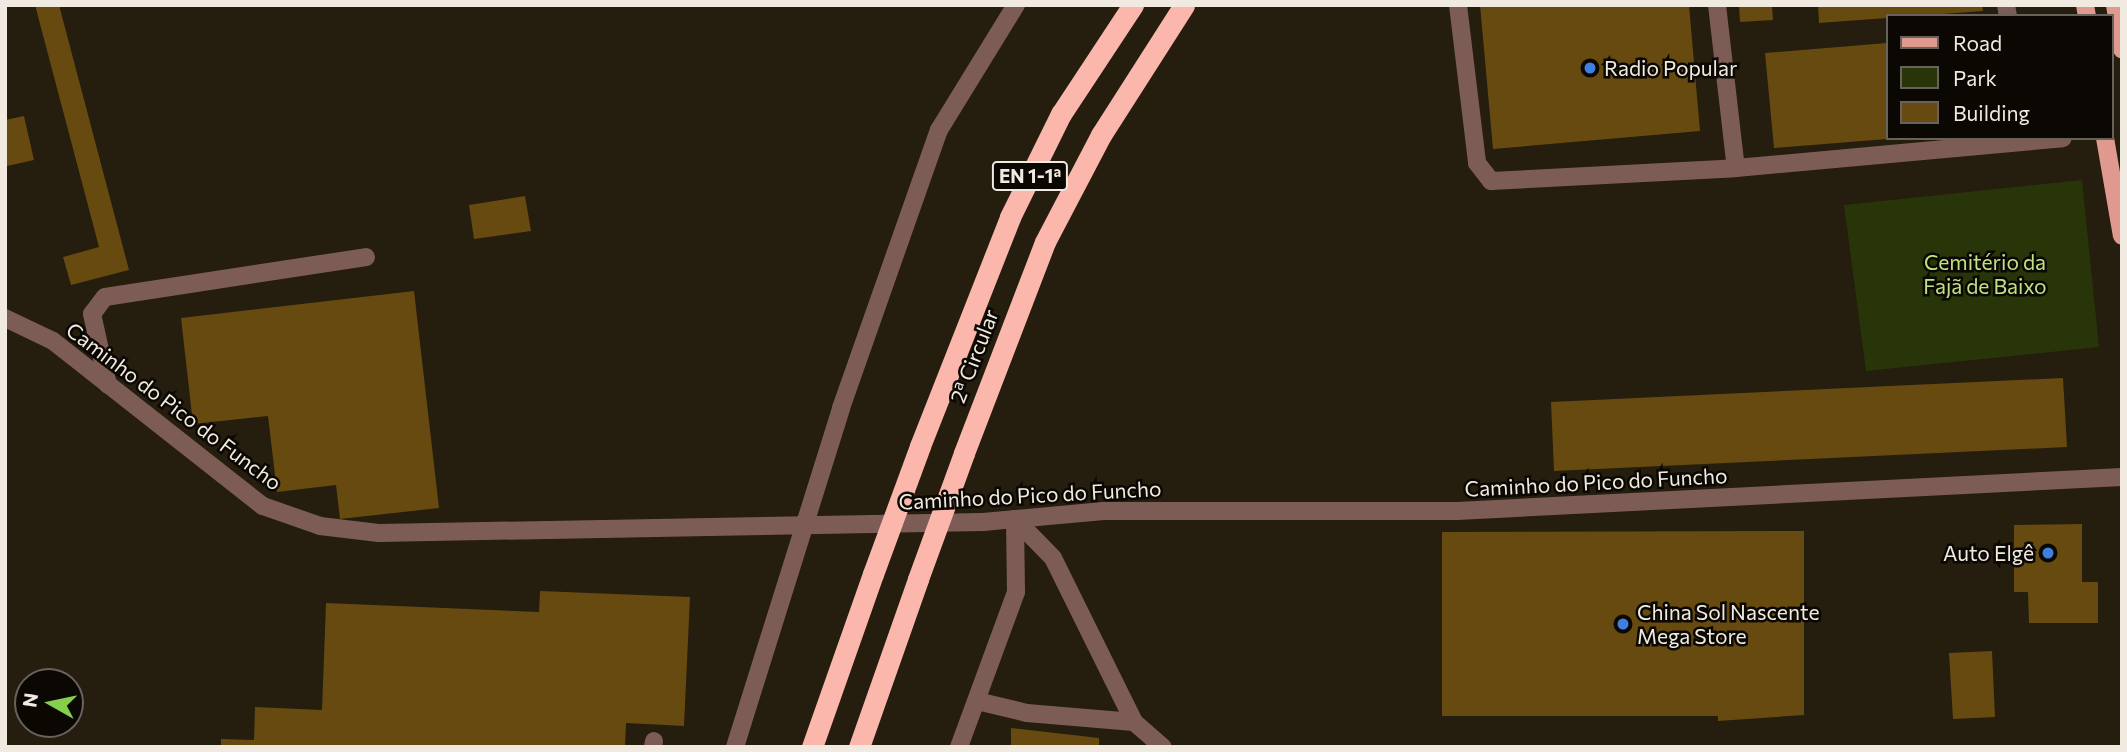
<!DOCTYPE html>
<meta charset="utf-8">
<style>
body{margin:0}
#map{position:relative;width:2127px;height:752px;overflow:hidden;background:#251d0e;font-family:Commissioner,sans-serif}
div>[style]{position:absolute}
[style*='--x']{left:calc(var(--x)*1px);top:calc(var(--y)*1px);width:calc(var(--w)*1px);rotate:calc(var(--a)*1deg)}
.green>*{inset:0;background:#273509}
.building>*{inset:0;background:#664a0f}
.minor>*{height:18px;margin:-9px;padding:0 9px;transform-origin:9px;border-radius:9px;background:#7e5c56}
.major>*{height:18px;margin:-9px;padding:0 9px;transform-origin:9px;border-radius:9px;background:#df998e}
.highway>*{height:21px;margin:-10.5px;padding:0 10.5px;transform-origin:10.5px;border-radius:10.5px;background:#fbb7ac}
.highway-bridge>*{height:21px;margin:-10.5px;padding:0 10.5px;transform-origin:10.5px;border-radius:10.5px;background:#fbb7ac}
.dots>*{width:19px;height:19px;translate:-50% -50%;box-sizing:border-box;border:4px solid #0b0804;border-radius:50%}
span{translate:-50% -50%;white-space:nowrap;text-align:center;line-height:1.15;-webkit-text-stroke:5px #0b0804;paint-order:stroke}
.shield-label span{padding:2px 5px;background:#0b0804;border:2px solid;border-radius:5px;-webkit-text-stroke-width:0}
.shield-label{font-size:19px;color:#f0eae0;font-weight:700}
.poi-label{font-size:21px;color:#f0eae0}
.left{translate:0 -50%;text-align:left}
.right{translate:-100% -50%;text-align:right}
.park-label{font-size:21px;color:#bfe381}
.street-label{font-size:21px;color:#f0eae0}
.frame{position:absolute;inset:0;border:7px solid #f0eae0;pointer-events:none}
.legend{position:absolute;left:1886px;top:14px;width:228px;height:126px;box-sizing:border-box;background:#0b0804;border:2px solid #67625c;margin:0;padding:9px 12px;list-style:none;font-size:21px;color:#f0eae0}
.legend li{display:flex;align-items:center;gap:14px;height:35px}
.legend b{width:35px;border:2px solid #67625c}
.north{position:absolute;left:14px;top:668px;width:70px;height:70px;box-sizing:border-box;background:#0b0804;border:2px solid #67625c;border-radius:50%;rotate:279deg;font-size:19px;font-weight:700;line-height:28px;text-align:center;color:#f0eae0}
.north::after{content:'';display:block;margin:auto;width:24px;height:32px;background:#85cf4d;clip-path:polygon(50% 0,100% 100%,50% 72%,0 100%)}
</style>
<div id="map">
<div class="green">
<div style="clip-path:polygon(2082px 180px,2099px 347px,1866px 371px,1844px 205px)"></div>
</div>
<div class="building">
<div style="clip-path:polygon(35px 5px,59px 5px,129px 270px,71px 285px,63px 257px,99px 247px)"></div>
<div style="clip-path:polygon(1480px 5px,1689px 5px,1700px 131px,1493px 149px)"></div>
<div style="clip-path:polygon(1739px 5px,1772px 5px,1773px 20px,1740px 22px)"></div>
<div style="clip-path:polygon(1818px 5px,1982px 5px,1983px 11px,1819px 23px)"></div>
<div style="clip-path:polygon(1887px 43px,1887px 139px,1774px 148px,1765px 53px)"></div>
<div style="clip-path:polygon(24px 116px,34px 160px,7px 166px,5px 120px)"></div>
<div style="clip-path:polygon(525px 196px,531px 231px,474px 239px,469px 205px)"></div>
<div style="clip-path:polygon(414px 291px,439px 508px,340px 519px,336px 485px,277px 492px,268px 416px,193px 424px,181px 318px)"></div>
<div style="clip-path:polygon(2063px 378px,2067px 447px,1554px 471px,1551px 402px)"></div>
<div style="clip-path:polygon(2082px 524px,2082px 582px,2098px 582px,2098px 623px,2029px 623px,2028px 592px,2014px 592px,2014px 525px)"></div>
<div style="clip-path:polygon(1804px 531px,1804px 715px,1718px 721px,1718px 716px,1442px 716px,1442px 532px)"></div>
<div style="clip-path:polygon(540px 591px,690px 597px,684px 726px,626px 723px,625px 747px,221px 747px,221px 739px,254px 740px,255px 707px,322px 710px,326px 603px,539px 612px)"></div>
<div style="clip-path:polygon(1992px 651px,1995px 717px,1953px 719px,1949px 653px)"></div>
<div style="clip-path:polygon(1011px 728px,1099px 738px,1099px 747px,1011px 747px)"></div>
</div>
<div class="minor">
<div style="--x:1458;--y:5;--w:159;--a:83.1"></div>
<div style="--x:1477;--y:163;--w:23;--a:52"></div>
<div style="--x:1491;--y:181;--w:245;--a:-3"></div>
<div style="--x:1736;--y:168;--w:328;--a:-5.2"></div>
<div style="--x:1717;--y:5;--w:164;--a:83.4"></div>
<div style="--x:2006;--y:5;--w:11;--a:80"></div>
<div style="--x:5;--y:318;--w:53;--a:25.6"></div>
<div style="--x:53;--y:341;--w:267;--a:38.2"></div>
<div style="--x:263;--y:506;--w:60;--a:19.3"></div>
<div style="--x:320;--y:526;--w:59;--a:6.8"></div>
<div style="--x:379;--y:533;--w:604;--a:-1.04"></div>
<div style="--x:983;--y:522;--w:121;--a:-5.2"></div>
<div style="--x:1103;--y:511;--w:354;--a:0"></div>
<div style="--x:1457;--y:511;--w:666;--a:-2.93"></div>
<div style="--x:108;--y:385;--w:73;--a:-102.7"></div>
<div style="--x:92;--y:314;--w:21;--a:-53"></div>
<div style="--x:105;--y:297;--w:264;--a:-8.7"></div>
<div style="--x:1015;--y:519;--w:54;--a:45.7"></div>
<div style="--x:1053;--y:558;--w:183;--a:63.7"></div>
<div style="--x:977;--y:701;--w:51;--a:13.5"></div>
<div style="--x:1027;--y:713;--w:107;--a:4.8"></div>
<div style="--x:1134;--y:722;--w:38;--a:41"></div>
<div style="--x:653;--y:747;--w:6;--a:-81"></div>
<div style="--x:735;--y:747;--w:355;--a:-72.6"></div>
<div style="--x:841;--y:408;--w:295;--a:-70.6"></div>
<div style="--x:939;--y:130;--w:147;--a:-58.4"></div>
<div style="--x:959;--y:747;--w:165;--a:-69.8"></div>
<div style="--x:1016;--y:592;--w:73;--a:-90.8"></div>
</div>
<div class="major">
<div style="--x:2085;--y:5;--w:11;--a:80"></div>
<div style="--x:2115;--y:5;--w:45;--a:81"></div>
<div style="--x:2105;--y:138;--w:99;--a:80.2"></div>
</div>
<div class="highway">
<div style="--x:920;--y:446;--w:246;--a:-68.5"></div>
<div style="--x:1010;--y:217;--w:115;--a:-63.7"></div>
<div style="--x:1061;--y:114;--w:131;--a:-56.6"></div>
<div style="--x:964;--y:453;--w:226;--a:-69"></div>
<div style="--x:1045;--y:242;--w:121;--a:-62.4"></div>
<div style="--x:1101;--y:135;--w:154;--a:-57.4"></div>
<div style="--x:812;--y:747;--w:183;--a:-70.6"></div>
<div style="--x:859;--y:747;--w:178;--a:-70.6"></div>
</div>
<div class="highway-bridge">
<div style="--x:873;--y:574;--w:136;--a:-69.8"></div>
<div style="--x:918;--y:579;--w:134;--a:-69.9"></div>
</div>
<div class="dots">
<div style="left:1590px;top:68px;background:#3f7fe0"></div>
<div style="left:2048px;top:553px;background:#3f7fe0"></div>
<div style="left:1623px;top:624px;background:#3f7fe0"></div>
</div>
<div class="shield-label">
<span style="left:1030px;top:176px">EN 1-1ª</span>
</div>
<div class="poi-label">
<span class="left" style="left:1604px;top:68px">Radio Popular</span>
<span class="right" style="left:2034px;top:553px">Auto Elgê</span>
<span class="left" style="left:1637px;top:624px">China Sol Nascente<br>Mega Store</span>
</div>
<div class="park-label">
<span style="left:1985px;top:274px">Cemitério da<br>Fajã de Baixo</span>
</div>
<div class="street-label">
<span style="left:974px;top:356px;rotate:-69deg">2ª Circular</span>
<span style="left:174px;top:406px;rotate:37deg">Caminho do Pico do Funcho</span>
<span style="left:1596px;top:482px;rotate:-3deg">Caminho do Pico do Funcho</span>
<span style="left:1030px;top:495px;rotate:-3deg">Caminho do Pico do Funcho</span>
</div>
<div class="frame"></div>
<ul class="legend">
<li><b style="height:9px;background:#df998e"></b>Road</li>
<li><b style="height:19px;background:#273509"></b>Park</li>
<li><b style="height:19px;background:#664a0f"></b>Building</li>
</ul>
<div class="north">N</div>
</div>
